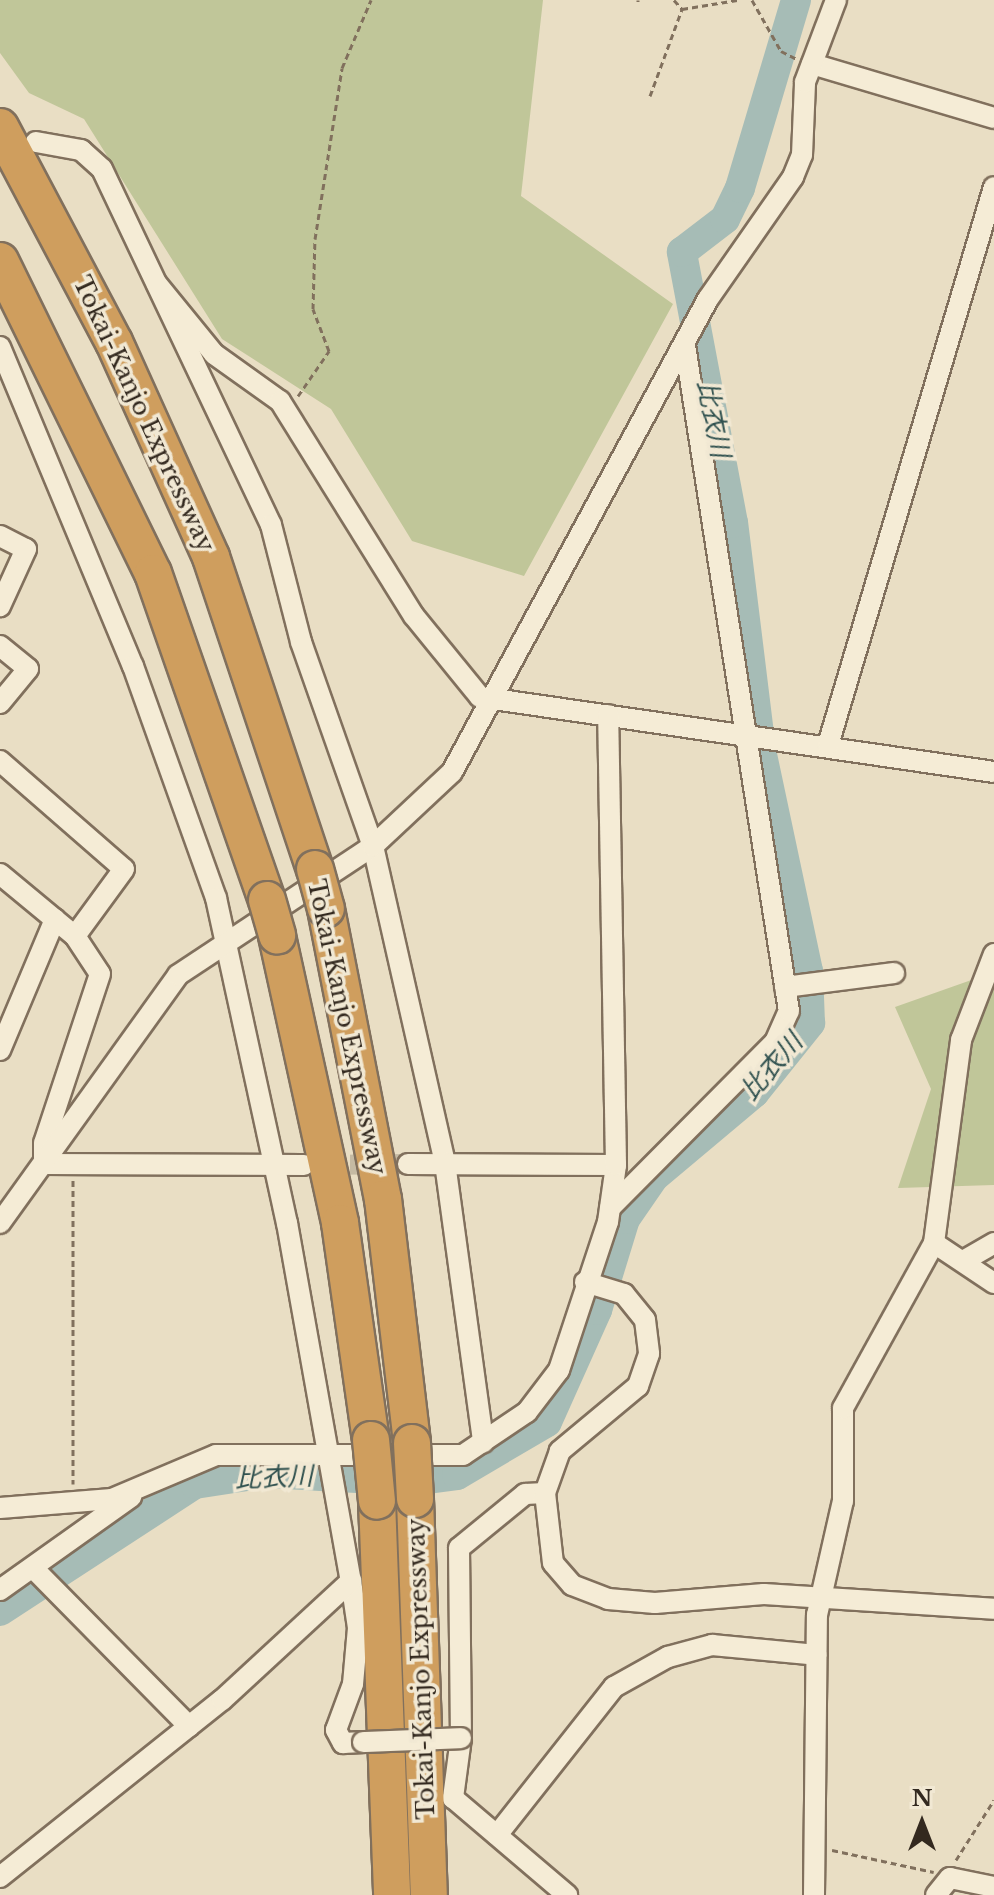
<!DOCTYPE html>
<meta charset="utf-8">
<style>
body{margin:0}
#map{position:relative;width:994px;height:1895px;overflow:hidden;background:#e9dec4;font-family:"Libre Baskerville","Noto Sans JP",serif}
div>[style]{position:absolute}
[style*='--x']{left:calc(var(--x)*1px);top:calc(var(--y)*1px);width:calc(var(--w)*1px);rotate:calc(var(--a)*1deg)}
.green>*{inset:0;background:#c0c699}
.river>*{height:30px;margin:-15px;padding:0 15px;transform-origin:15px;border-radius:15px;background:#a6bcb6}
.minor-tunnel>*{height:20px;margin-top:-10px;transform-origin:0;background:repeating-linear-gradient(90deg,#c5baa3 0 20px,transparent 0 30px)}
.path>*{height:3px;margin-top:-1.5px;transform-origin:0;background:repeating-linear-gradient(90deg,#81705d 0 6px,transparent 0 10px)}
.roads{filter:drop-shadow(2px 0 #81705d) drop-shadow(-2px 0 #81705d) drop-shadow(0 2px #81705d) drop-shadow(0 -2px #81705d)}
.minor>*{height:20px;margin:-10px;padding:0 10px;transform-origin:10px;border-radius:10px;background:#f5ecd6}
.motorway>*{height:36px;margin:-18px;padding:0 18px;transform-origin:18px;border-radius:18px;background:#cf9e5e}
.bridges{filter:drop-shadow(2px 0 #81705d) drop-shadow(-2px 0 #81705d) drop-shadow(0 2px #81705d) drop-shadow(0 -2px #81705d)}
.minor-bridge>*{height:20px;margin:-10px;padding:0 10px;transform-origin:10px;border-radius:10px;background:#f5ecd6}
.motorway-bridge>*{height:36px;margin:-18px;padding:0 18px;transform-origin:18px;border-radius:18px;background:#cf9e5e}
span{translate:-50% -50%;white-space:nowrap;text-align:center;line-height:1.15;-webkit-text-stroke:7px #f1e8d3;paint-order:stroke}
.street-label{font-size:24px;color:#33291f}
.water-label{font-size:26px;color:#30514f;font-style:italic}
.north{position:absolute;left:882px;top:1783px;width:80px;height:80px;-webkit-text-stroke:6px #f1e8d3;paint-order:stroke;rotate:0deg;font-size:22px;font-weight:700;line-height:32px;text-align:center;color:#33291f}
.north::after{content:'';display:block;margin:auto;width:28px;height:36px;background:#33291f;clip-path:polygon(50% 0,100% 100%,50% 72%,0 100%)}
</style>
<div id="map">
<div class="green">
<div style="clip-path:polygon(0 0,543px 0,521px 196px,673px 304px,524px 576px,412px 541px,331px 409px,222px 339px,84px 119px,29px 93px,0 53px)"></div>
<div style="clip-path:polygon(994px 972px,994px 1185px,898px 1188px,931px 1089px,895px 1007px)"></div>
</div>
<div class="river">
<div style="--x:0;--y:1611;--w:233;--a:-33.1"></div>
<div style="--x:195;--y:1484;--w:73;--a:-8.7"></div>
<div style="--x:267;--y:1473;--w:144;--a:3.2"></div>
<div style="--x:411;--y:1481;--w:46;--a:-7.4"></div>
<div style="--x:457;--y:1475;--w:104;--a:-30.5"></div>
<div style="--x:547;--y:1422;--w:123;--a:-65.9"></div>
<div style="--x:597;--y:1310;--w:95;--a:-72.9"></div>
<div style="--x:625;--y:1219;--w:51;--a:-55.4"></div>
<div style="--x:654;--y:1177;--w:131;--a:-40"></div>
<div style="--x:754;--y:1093;--w:90;--a:-51.3"></div>
<div style="--x:810;--y:1023;--w:52;--a:-92.2"></div>
<div style="--x:808;--y:971;--w:226;--a:-102"></div>
<div style="--x:761;--y:750;--w:229;--a:-97"></div>
<div style="--x:733;--y:523;--w:276;--a:-100.7"></div>
<div style="--x:682;--y:252;--w:54;--a:-37.5"></div>
<div style="--x:725;--y:219;--w:34;--a:-64"></div>
<div style="--x:740;--y:188;--w:196;--a:-73.4"></div>
</div>
<div class="minor-tunnel">
<div style="--x:320;--y:1165;--w:88;--a:-0.7"></div>
</div>
<div class="path">
<div style="--x:674;--y:0;--w:12;--a:48"></div>
<div style="--x:682;--y:9;--w:56;--a:-9.3"></div>
<div style="--x:752;--y:0;--w:59;--a:60.4"></div>
<div style="--x:781;--y:51;--w:18;--a:27"></div>
<div style="--x:638;--y:2;--w:2;--a:-90"></div>
<div style="--x:650;--y:96;--w:93;--a:-69.8"></div>
<div style="--x:298;--y:396;--w:55;--a:-55.4"></div>
<div style="--x:329;--y:351;--w:45;--a:-110.9"></div>
<div style="--x:313;--y:309;--w:70;--a:-88.4"></div>
<div style="--x:315;--y:239;--w:173;--a:-81"></div>
<div style="--x:342;--y:68;--w:74;--a:-66.9"></div>
<div style="--x:73;--y:1180;--w:304;--a:90"></div>
<div style="--x:832;--y:1850;--w:104;--a:12.2"></div>
<div style="--x:956;--y:1860;--w:71;--a:-57.7"></div>
</div>
<div class="roads">
<div class="minor">
<div style="--x:812;--y:64;--w:190;--a:16.5"></div>
<div style="--x:36;--y:142;--w:46;--a:10.1"></div>
<div style="--x:81;--y:150;--w:28;--a:42"></div>
<div style="--x:102;--y:169;--w:394;--a:64.6"></div>
<div style="--x:271;--y:525;--w:121;--a:75.6"></div>
<div style="--x:301;--y:642;--w:216;--a:70.6"></div>
<div style="--x:373;--y:846;--w:325;--a:77.2"></div>
<div style="--x:445;--y:1163;--w:282;--a:82.2"></div>
<div style="--x:157;--y:284;--w:90;--a:50.8"></div>
<div style="--x:214;--y:354;--w:81;--a:35.5"></div>
<div style="--x:280;--y:401;--w:253;--a:58.1"></div>
<div style="--x:414;--y:616;--w:104;--a:50.8"></div>
<div style="--x:480;--y:697;--w:519;--a:8.3"></div>
<div style="--x:0;--y:347;--w:346;--a:67.4"></div>
<div style="--x:133;--y:666;--w:246;--a:70.3"></div>
<div style="--x:216;--y:898;--w:333;--a:77.7"></div>
<div style="--x:287;--y:1223;--w:364;--a:79.9"></div>
<div style="--x:351;--y:1581;--w:48;--a:81.5"></div>
<div style="--x:358;--y:1628;--w:56;--a:95.1"></div>
<div style="--x:353;--y:1684;--w:49;--a:110.3"></div>
<div style="--x:336;--y:1730;--w:15;--a:62"></div>
<div style="--x:343;--y:1743;--w:20;--a:-3"></div>
<div style="--x:0;--y:536;--w:29;--a:27"></div>
<div style="--x:26;--y:549;--w:63;--a:114.5"></div>
<div style="--x:0;--y:646;--w:36;--a:39"></div>
<div style="--x:28;--y:669;--w:44;--a:129.5"></div>
<div style="--x:828;--y:745;--w:582;--a:-73.43"></div>
<div style="--x:0;--y:761;--w:164;--a:41.1"></div>
<div style="--x:124;--y:869;--w:83;--a:126.2"></div>
<div style="--x:0;--y:874;--w:97;--a:39.6"></div>
<div style="--x:75;--y:936;--w:45;--a:56.7"></div>
<div style="--x:100;--y:974;--w:178;--a:108.3"></div>
<div style="--x:44;--y:1143;--w:21;--a:90"></div>
<div style="--x:785;--y:987;--w:110;--a:-7.3"></div>
<div style="--x:0;--y:1050;--w:142;--a:-67.2"></div>
<div style="--x:44;--y:1164;--w:260;--a:0.2"></div>
<div style="--x:408;--y:1164;--w:208;--a:0.3"></div>
<div style="--x:610;--y:1208;--w:234;--a:-45.2"></div>
<div style="--x:775;--y:1042;--w:34;--a:-66"></div>
<div style="--x:789;--y:1011;--w:674;--a:-98.88"></div>
<div style="--x:0;--y:1223;--w:305;--a:-54.3"></div>
<div style="--x:178;--y:975;--w:234;--a:-33.5"></div>
<div style="--x:373;--y:846;--w:108;--a:-43.1"></div>
<div style="--x:452;--y:772;--w:538;--a:-61.58"></div>
<div style="--x:708;--y:299;--w:149;--a:-55.1"></div>
<div style="--x:793;--y:177;--w:24;--a:-68"></div>
<div style="--x:802;--y:155;--w:73;--a:-87.6"></div>
<div style="--x:805;--y:82;--w:88;--a:-69.3"></div>
<div style="--x:934;--y:1243;--w:72;--a:33.7"></div>
<div style="--x:965;--y:1260;--w:34;--a:-30"></div>
<div style="--x:585;--y:1282;--w:41;--a:17.1"></div>
<div style="--x:624;--y:1294;--w:33;--a:51"></div>
<div style="--x:645;--y:1320;--w:34;--a:83"></div>
<div style="--x:649;--y:1354;--w:34;--a:109"></div>
<div style="--x:638;--y:1386;--w:102;--a:140.2"></div>
<div style="--x:560;--y:1451;--w:45;--a:109.7"></div>
<div style="--x:545;--y:1493;--w:70;--a:83.5"></div>
<div style="--x:553;--y:1563;--w:29;--a:49"></div>
<div style="--x:572;--y:1585;--w:39;--a:21"></div>
<div style="--x:608;--y:1599;--w:47;--a:4.9"></div>
<div style="--x:655;--y:1603;--w:109;--a:-4.7"></div>
<div style="--x:764;--y:1594;--w:230;--a:3.7"></div>
<div style="--x:545;--y:1493;--w:20;--a:177"></div>
<div style="--x:525;--y:1494;--w:85;--a:140.7"></div>
<div style="--x:459;--y:1548;--w:190;--a:89.4"></div>
<div style="--x:461;--y:1738;--w:61;--a:97.6"></div>
<div style="--x:453;--y:1798;--w:150;--a:40.4"></div>
<div style="--x:0;--y:1508;--w:112;--a:-4.6"></div>
<div style="--x:112;--y:1499;--w:113;--a:-22.9"></div>
<div style="--x:216;--y:1455;--w:247;--a:0"></div>
<div style="--x:463;--y:1455;--w:77;--a:-33.9"></div>
<div style="--x:527;--y:1412;--w:53;--a:-52.7"></div>
<div style="--x:559;--y:1370;--w:156;--a:-71.7"></div>
<div style="--x:608;--y:1222;--w:58;--a:-82"></div>
<div style="--x:616;--y:1165;--w:450;--a:-91"></div>
<div style="--x:34;--y:1569;--w:221;--a:45.4"></div>
<div style="--x:0;--y:1590;--w:161;--a:-35.4"></div>
<div style="--x:497;--y:1835;--w:189;--a:-51.7"></div>
<div style="--x:614;--y:1687;--w:62;--a:-29.1"></div>
<div style="--x:668;--y:1657;--w:46;--a:-15.3"></div>
<div style="--x:712;--y:1645;--w:105;--a:5.4"></div>
<div style="--x:0;--y:1877;--w:284;--a:-38.6"></div>
<div style="--x:222;--y:1700;--w:176;--a:-42.7"></div>
<div style="--x:814;--y:1895;--w:280;--a:-89.4"></div>
<div style="--x:817;--y:1615;--w:117;--a:-77.2"></div>
<div style="--x:843;--y:1501;--w:93;--a:-90"></div>
<div style="--x:843;--y:1408;--w:188;--a:-61.1"></div>
<div style="--x:934;--y:1243;--w:205;--a:-82.4"></div>
<div style="--x:961;--y:1040;--w:92;--a:-69"></div>
<div style="--x:936;--y:1895;--w:22;--a:-51"></div>
<div style="--x:950;--y:1878;--w:45;--a:11.6"></div>
</div>
<div class="motorway">
<div style="--x:0;--y:127;--w:243;--a:62.1"></div>
<div style="--x:114;--y:342;--w:236;--a:65.7"></div>
<div style="--x:211;--y:557;--w:329;--a:71.6"></div>
<div style="--x:0;--y:261;--w:347;--a:63.9"></div>
<div style="--x:153;--y:573;--w:346;--a:70.8"></div>
<div style="--x:326;--y:909;--w:296;--a:78.9"></div>
<div style="--x:383;--y:1199;--w:246;--a:83.2"></div>
<div style="--x:277;--y:936;--w:294;--a:77.6"></div>
<div style="--x:340;--y:1223;--w:219;--a:81.9"></div>
<div style="--x:415;--y:1499;--w:396;--a:88"></div>
<div style="--x:377;--y:1501;--w:394;--a:87.8"></div>
</div>
</div>
<div class="bridges">
<div class="minor-bridge">
<div style="--x:363;--y:1742;--w:98;--a:-2.3"></div>
</div>
<div class="motorway-bridge">
<div style="--x:315;--y:869;--w:41;--a:74.6"></div>
<div style="--x:267;--y:900;--w:37;--a:74"></div>
<div style="--x:371;--y:1440;--w:61;--a:84.4"></div>
<div style="--x:412;--y:1443;--w:56;--a:86.9"></div>
</div>
</div>
<div class="street-label">
<span style="left:144px;top:414px;rotate:65deg">Tokai-Kanjo Expressway</span>
<span style="left:347px;top:1027px;rotate:78deg">Tokai-Kanjo Expressway</span>
<span style="left:421px;top:1669px;rotate:-92deg">Tokai-Kanjo Expressway</span>
</div>
<div class="water-label">
<span style="left:713px;top:419px;rotate:79deg">比衣川</span>
<span style="left:772px;top:1067px;rotate:-49deg">比衣川</span>
<span style="left:274px;top:1478px;rotate:-2deg">比衣川</span>
</div>
<div class="north">N</div>
</div>
